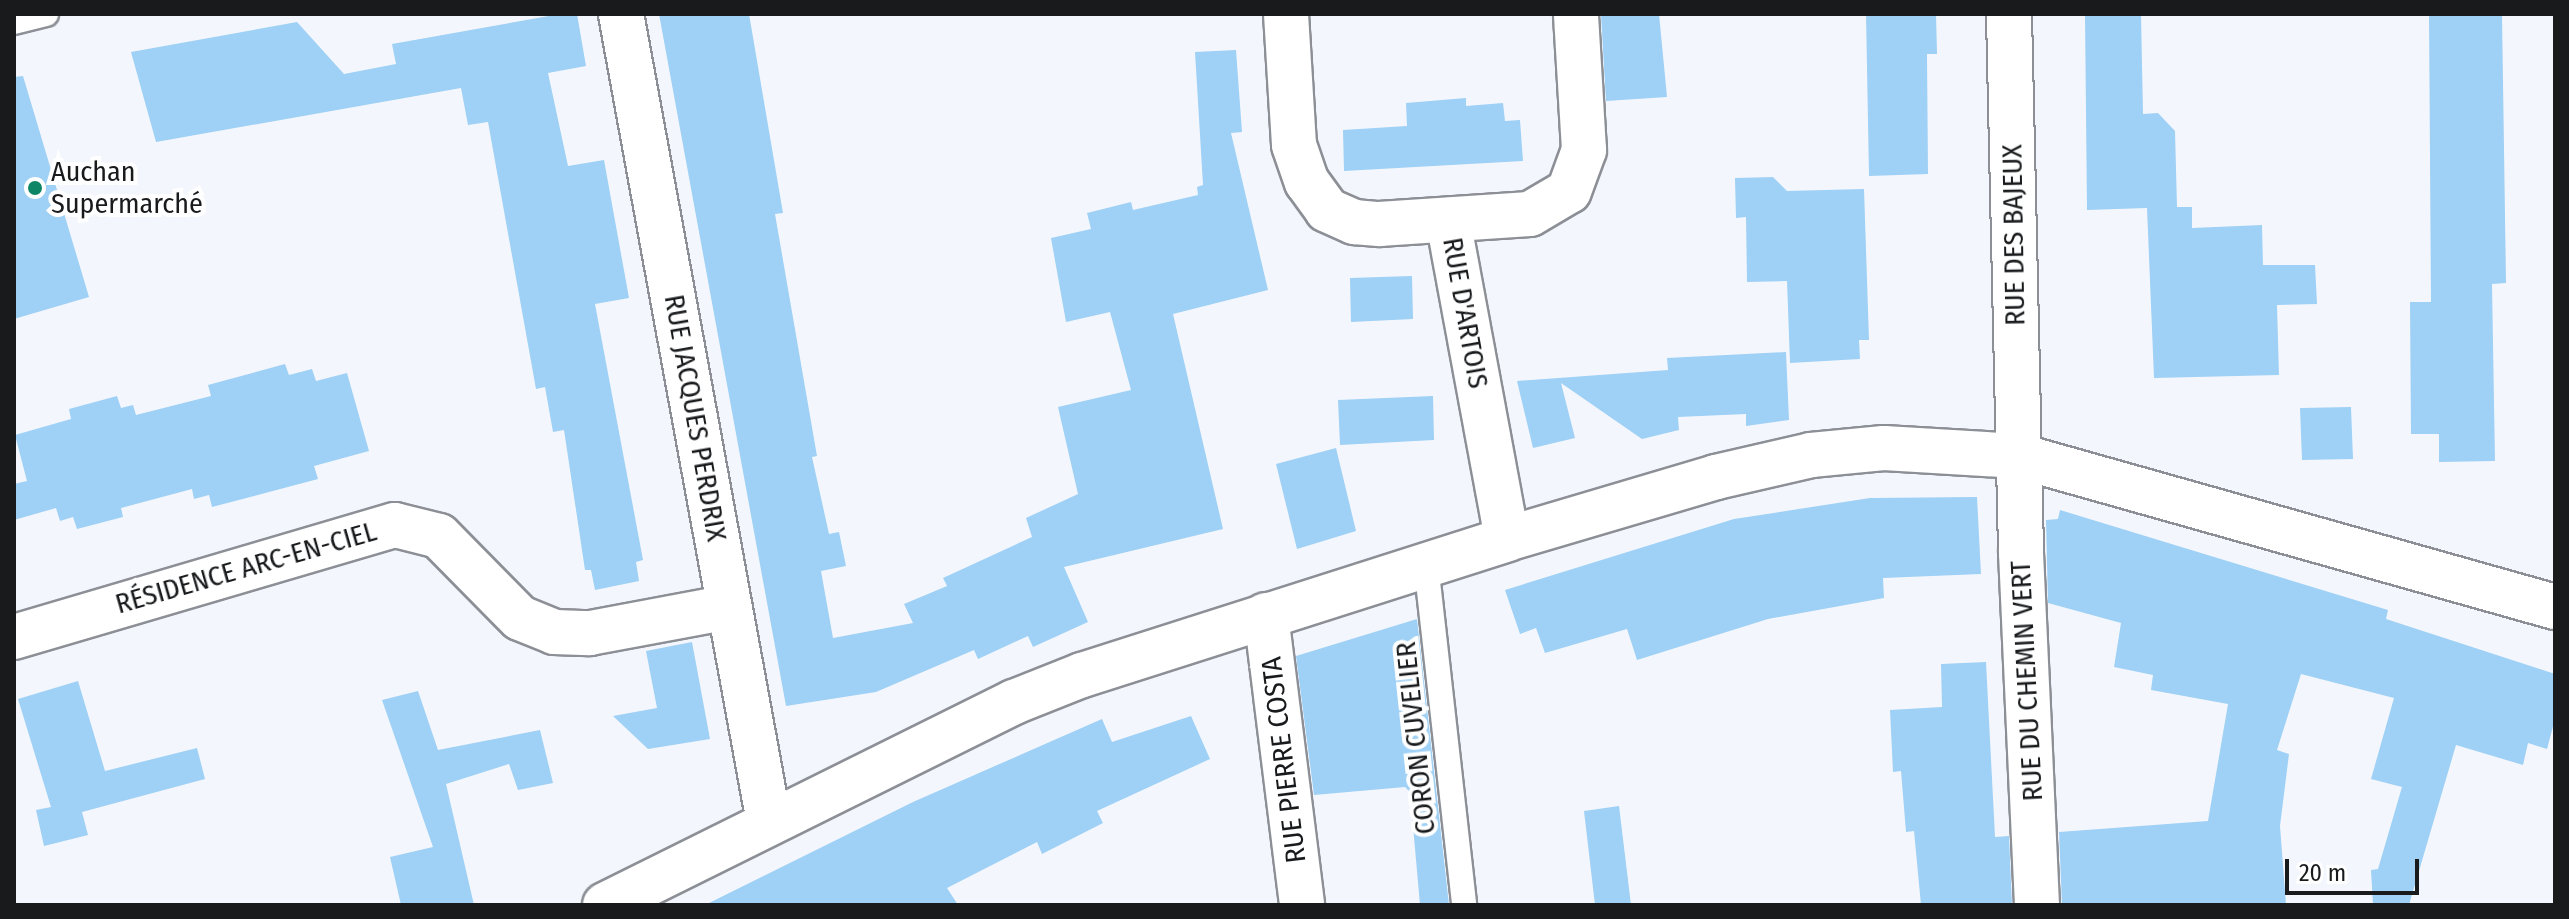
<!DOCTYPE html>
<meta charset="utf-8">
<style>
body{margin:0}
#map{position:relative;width:2569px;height:919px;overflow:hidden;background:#f3f7fd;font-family:"Fira Sans Condensed",sans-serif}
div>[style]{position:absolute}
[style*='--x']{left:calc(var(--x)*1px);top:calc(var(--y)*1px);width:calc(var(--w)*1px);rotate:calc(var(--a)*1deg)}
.building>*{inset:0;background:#9fd0f5}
.roads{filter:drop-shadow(2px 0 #8c9096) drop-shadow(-2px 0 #8c9096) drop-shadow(0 2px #8c9096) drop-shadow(0 -2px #8c9096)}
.service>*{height:24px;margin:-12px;padding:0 12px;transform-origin:12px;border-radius:12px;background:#fff}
.minor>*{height:44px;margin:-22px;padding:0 22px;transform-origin:22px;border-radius:22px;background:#fff}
.secondary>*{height:44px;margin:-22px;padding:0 22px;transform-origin:22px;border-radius:22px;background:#fff}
.dots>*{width:22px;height:22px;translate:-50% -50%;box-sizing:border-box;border:4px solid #fff;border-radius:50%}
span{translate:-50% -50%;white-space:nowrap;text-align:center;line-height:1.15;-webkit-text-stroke:8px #fff;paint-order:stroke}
.poi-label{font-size:28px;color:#181a1c}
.left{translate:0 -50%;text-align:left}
.street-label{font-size:28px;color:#181a1c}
.frame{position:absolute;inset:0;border:16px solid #181a1c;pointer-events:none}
.scale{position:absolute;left:2285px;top:859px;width:134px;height:36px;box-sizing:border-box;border:4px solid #181a1c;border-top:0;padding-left:10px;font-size:24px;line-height:28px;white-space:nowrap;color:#181a1c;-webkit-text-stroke:6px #fff;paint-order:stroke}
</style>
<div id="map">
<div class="building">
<div style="clip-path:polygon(560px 14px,577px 14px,586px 66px,548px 73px,568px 166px,604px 160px,629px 298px,595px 304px,643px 560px,636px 562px,639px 581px,595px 590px,591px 570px,585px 570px,564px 430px,553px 432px,545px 387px,536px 389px,488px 122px,468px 125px,461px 88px,156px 142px,131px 52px,297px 22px,344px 74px,396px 64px,392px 44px)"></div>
<div style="clip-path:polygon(659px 14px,749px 14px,783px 213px,775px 214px,817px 456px,812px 457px,829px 534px,839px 532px,846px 566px,821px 571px,833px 638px,913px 623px,904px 604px,947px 586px,943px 578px,1032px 537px,1026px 518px,1078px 494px,1058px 407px,1131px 390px,1110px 312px,1066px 322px,1051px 238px,1091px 229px,1087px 213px,1131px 202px,1133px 210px,1198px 195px,1197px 187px,1203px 185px,1195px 52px,1236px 50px,1242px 132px,1231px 133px,1268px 290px,1173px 314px,1223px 529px,1064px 567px,1088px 622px,1033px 647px,1028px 636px,978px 659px,974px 650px,876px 692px,786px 706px)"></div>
<div style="clip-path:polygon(1601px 14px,1659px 14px,1667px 97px,1606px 101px)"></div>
<div style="clip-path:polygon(1866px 14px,1936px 14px,1937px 54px,1927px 54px,1928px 174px,1869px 176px)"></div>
<div style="clip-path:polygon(2085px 14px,2141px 14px,2143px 114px,2158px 113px,2175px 131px,2177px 207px,2192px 207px,2192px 228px,2262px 225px,2263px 265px,2315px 265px,2317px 304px,2277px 305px,2279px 375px,2154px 378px,2147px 208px,2087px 210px)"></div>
<div style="clip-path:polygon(2429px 14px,2502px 14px,2506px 283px,2492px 284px,2495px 461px,2439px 462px,2439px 434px,2411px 434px,2410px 302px,2431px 302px)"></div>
<div style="clip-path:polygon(23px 76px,89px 297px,14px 319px,14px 77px)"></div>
<div style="clip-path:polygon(1466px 98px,1466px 106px,1503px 103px,1505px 121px,1520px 120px,1523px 161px,1344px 171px,1343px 130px,1407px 126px,1406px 103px)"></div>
<div style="clip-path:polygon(1773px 177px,1787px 191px,1864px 189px,1869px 340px,1859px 340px,1860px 359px,1790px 363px,1787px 281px,1747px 282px,1746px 217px,1736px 218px,1735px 178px)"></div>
<div style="clip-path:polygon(1412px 276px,1413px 319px,1351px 322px,1350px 278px)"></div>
<div style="clip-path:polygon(1786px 352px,1789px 420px,1746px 426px,1746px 414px,1678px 417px,1679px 430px,1642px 439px,1561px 383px,1575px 438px,1533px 448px,1517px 381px,1668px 370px,1667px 358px)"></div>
<div style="clip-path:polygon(285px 364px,289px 375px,312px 369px,316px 381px,347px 373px,369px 451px,314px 466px,318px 479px,212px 507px,209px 495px,194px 499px,192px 489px,121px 508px,123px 517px,77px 529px,73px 517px,60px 521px,56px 508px,14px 520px,14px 484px,27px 481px,15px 435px,71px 419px,69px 409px,117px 396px,121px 408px,133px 405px,136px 415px,211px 396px,208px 385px)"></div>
<div style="clip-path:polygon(1433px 396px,1434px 440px,1340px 445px,1338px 400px)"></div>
<div style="clip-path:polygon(2351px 407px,2353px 459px,2302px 460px,2300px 408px)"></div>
<div style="clip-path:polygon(1336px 448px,1356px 531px,1297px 549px,1276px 464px)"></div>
<div style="clip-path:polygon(1977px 497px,1981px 574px,1883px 578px,1884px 598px,1768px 619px,1637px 660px,1627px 629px,1545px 653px,1536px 628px,1520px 634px,1505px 590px,1734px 519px,1870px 498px)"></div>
<div style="clip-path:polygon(2060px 510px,2388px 610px,2386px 619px,2555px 674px,2555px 719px,2547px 749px,2528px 743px,2523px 765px,2456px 745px,2409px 905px,2373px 905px,2371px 870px,2378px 869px,2402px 787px,2371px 779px,2394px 698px,2301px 674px,2277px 750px,2289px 754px,2280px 826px,2286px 905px,2062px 905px,2059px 832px,2208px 821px,2228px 704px,2151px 690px,2153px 675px,2114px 667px,2121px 623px,2048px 603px,2046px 520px,2058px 519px)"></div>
<div style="clip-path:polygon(1417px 619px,1449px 905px,1420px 905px,1410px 792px,1405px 787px,1314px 795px,1296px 656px)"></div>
<div style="clip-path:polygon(692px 642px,710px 739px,648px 749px,613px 716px,657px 708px,646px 651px)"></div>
<div style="clip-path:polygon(1986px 662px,1995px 837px,2009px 836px,2012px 905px,1921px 905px,1914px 831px,1906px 832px,1901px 771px,1893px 772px,1890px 710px,1942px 707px,1941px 664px)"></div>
<div style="clip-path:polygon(78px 681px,105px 771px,197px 748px,205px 779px,82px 812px,88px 835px,44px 846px,36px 810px,51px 807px,18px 699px)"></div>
<div style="clip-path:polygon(418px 691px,438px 750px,540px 730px,553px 783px,518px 790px,509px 764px,446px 784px,474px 905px,401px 905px,390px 857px,433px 847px,382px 700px)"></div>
<div style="clip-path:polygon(1191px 716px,1210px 759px,1097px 811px,1103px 823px,1042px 854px,1037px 842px,947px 888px,958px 905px,705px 905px,913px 802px,1102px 719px,1112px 742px)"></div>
<div style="clip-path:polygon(1619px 806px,1631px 905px,1595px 905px,1584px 811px)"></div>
</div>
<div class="roads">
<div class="service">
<div style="--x:14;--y:22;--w:33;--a:-14"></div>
<div style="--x:1426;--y:564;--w:343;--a:83.6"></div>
</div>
<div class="minor">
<div style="--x:621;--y:14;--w:821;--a:79.62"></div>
<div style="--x:1286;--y:14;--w:131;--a:86.5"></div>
<div style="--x:1294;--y:145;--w:39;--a:71"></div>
<div style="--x:1307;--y:182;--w:34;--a:54"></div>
<div style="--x:1327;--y:210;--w:30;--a:24"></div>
<div style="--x:1354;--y:222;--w:25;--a:5"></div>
<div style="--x:1379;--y:224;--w:151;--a:-3.8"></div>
<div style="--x:1530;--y:214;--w:45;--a:-30.5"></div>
<div style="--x:1569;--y:191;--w:44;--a:-69.9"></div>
<div style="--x:1584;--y:150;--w:136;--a:-93.4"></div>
<div style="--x:2009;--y:14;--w:539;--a:88.72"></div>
<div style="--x:2021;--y:553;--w:352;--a:87.4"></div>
<div style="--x:1448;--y:220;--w:324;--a:79.5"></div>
<div style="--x:1266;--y:615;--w:292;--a:82.9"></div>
<div style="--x:14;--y:637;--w:397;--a:-16.4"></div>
<div style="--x:395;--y:525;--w:45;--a:14"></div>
<div style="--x:439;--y:536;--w:115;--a:45.4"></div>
<div style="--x:520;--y:618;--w:37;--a:22"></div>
<div style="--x:554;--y:632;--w:36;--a:2"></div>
<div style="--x:590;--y:633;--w:141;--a:-10.6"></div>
</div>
<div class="secondary">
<div style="--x:605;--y:905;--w:457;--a:-26.4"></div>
<div style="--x:1014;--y:702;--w:73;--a:-21.7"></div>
<div style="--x:1082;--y:675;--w:446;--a:-17.7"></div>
<div style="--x:1507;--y:539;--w:218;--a:-16.5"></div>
<div style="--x:1716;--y:477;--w:98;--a:-13"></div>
<div style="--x:1811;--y:455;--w:73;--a:-5.5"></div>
<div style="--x:1884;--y:448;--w:135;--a:3.4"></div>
<div style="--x:2019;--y:456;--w:557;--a:15.73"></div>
</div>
</div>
<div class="dots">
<div style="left:35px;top:188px;background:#0e8565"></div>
</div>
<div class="poi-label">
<span class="left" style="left:51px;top:188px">Auchan<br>Supermarché</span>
</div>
<div class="street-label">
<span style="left:2014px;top:235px;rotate:-91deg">RUE DES BAJEUX</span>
<span style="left:1465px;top:313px;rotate:80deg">RUE D'ARTOIS</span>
<span style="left:695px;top:418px;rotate:80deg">RUE JACQUES PERDRIX</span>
<span style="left:246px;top:568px;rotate:-16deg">RÉSIDENCE ARC-EN-CIEL</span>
<span style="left:2027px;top:681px;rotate:-93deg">RUE DU CHEMIN VERT</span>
<span style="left:1416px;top:738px;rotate:-96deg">CORON CUVELIER</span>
<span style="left:1284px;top:760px;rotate:-97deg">RUE PIERRE COSTA</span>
</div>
<div class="frame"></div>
<div class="scale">20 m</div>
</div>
